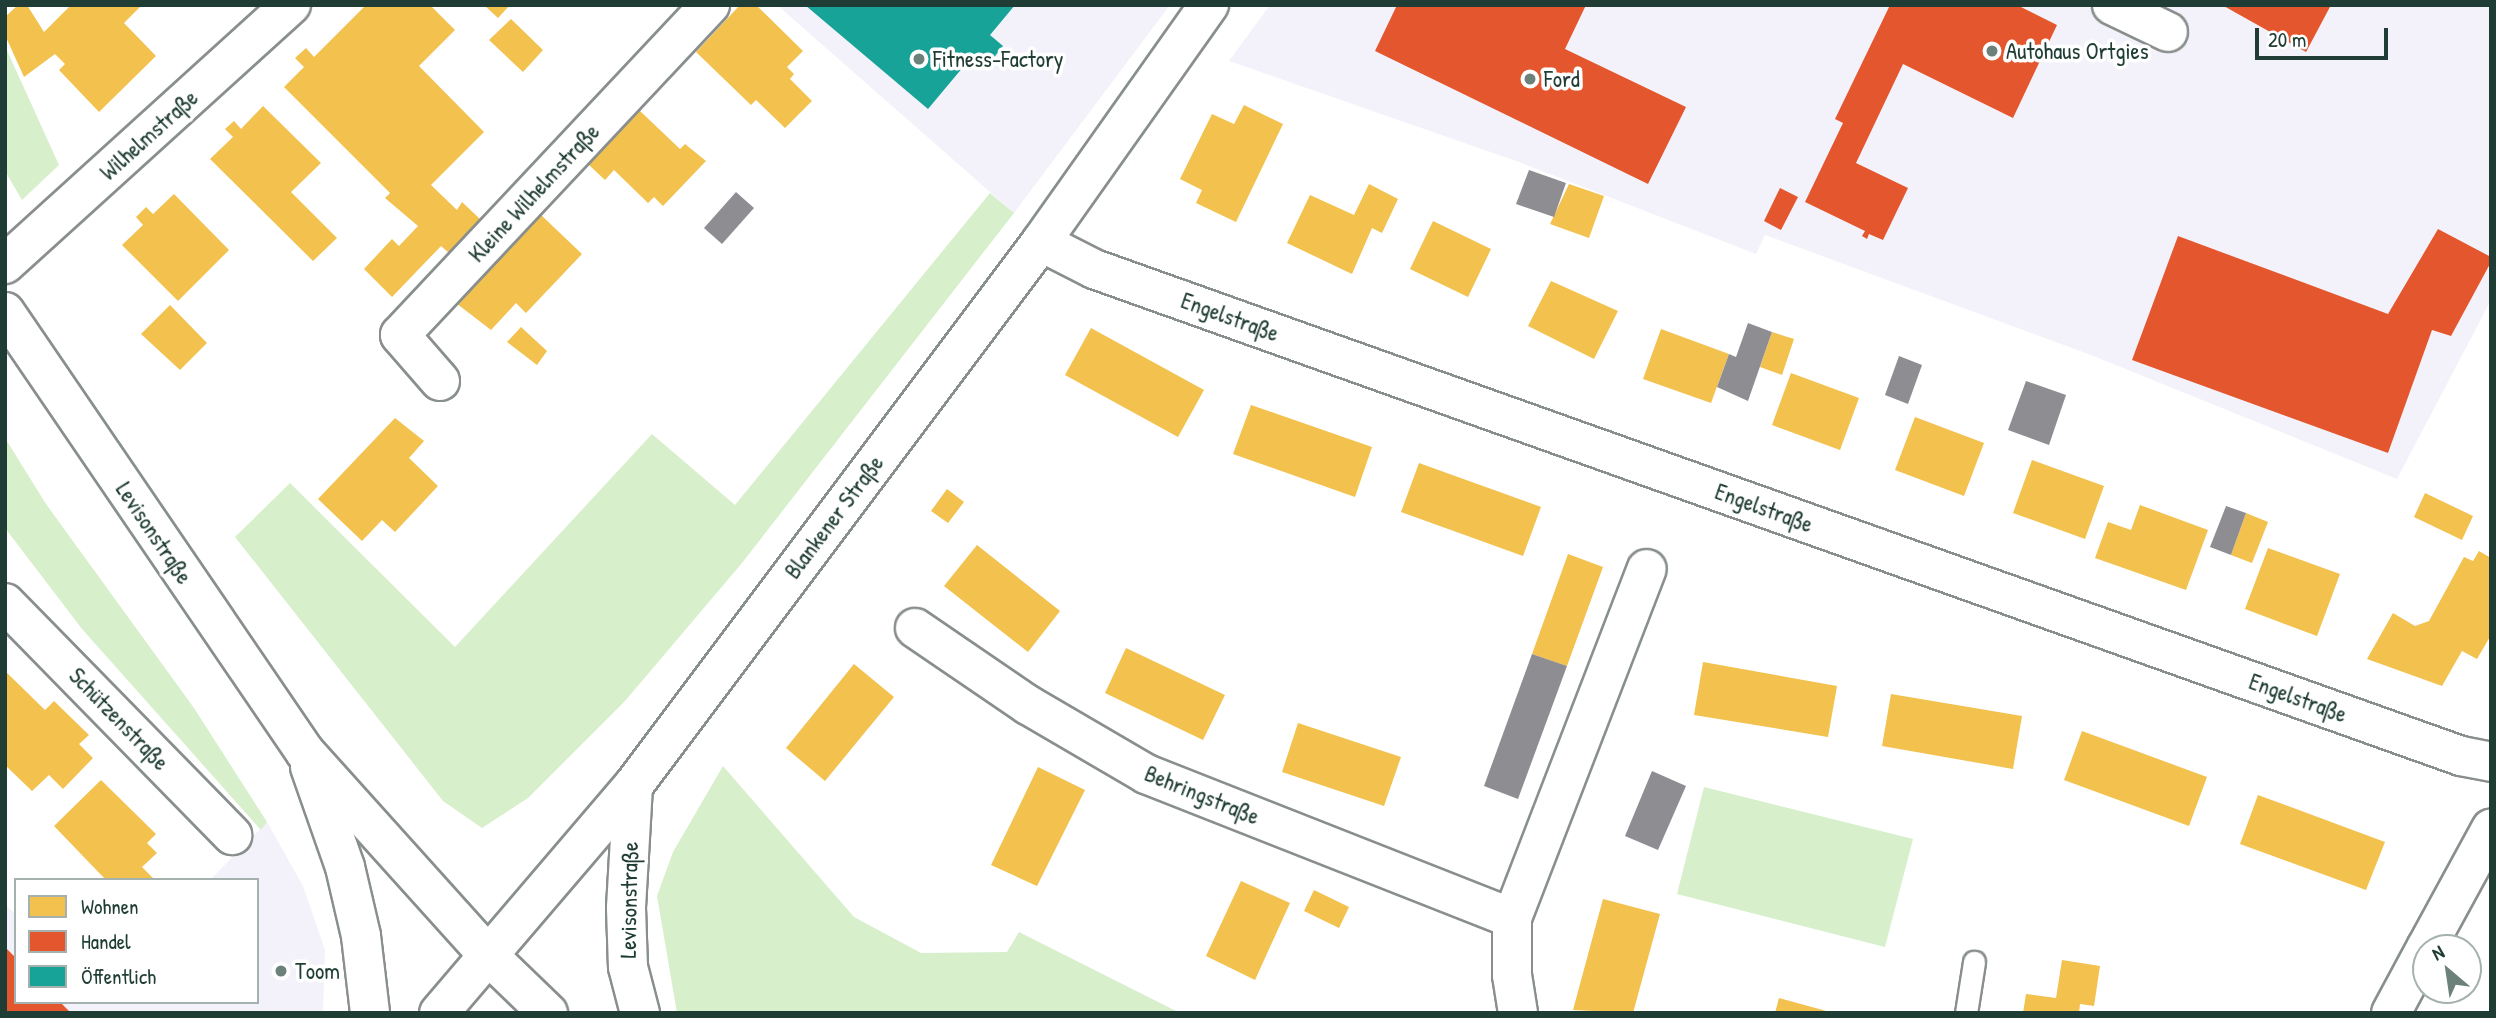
<!DOCTYPE html>
<meta charset="utf-8">
<style>
body{margin:0}
#map{position:relative;width:2496px;height:1018px;overflow:hidden;background:#fff;font-family:"Patrick Hand",sans-serif}
div>[style]{position:absolute}
[style*='--x']{left:calc(var(--x)*1px);top:calc(var(--y)*1px);width:calc(var(--w)*1px);rotate:calc(var(--a)*1deg)}
.built>*{inset:0;background:#f3f2fa}
.green>*{inset:0;background:#d7efcb}
.homes>*{inset:0;background:#f2c14e}
.shops>*{inset:0;background:#e4572e}
.public>*{inset:0;background:#17a398}
.industry>*{inset:0;background:#8d8d92}
.roads{filter:drop-shadow(2px 0 #898f8d) drop-shadow(-2px 0 #898f8d) drop-shadow(0 2px #898f8d) drop-shadow(0 -2px #898f8d)}
.lane>*{height:21px;margin:-10.5px;padding:0 10.5px;transform-origin:10.5px;border-radius:10.5px;background:#fff}
.street>*{height:38px;margin:-19px;padding:0 19px;transform-origin:19px;border-radius:19px;background:#fff}
.secondary>*{height:38px;margin:-19px;padding:0 19px;transform-origin:19px;border-radius:19px;background:#fff}
.dots>*{width:19px;height:19px;translate:-50% -50%;box-sizing:border-box;border:4px solid #fff;border-radius:50%}
span{translate:-50% -50%;white-space:nowrap;text-align:center;line-height:1.15;-webkit-text-stroke:7px #fff;paint-order:stroke}
.poi-label{font-size:23px;color:#1f3d34}
.left{translate:0 -50%;text-align:left}
.street-label{font-size:23px;color:#1f3d34}
.frame{position:absolute;inset:0;border:7px solid #1f3d34;pointer-events:none}
.legend{position:absolute;left:14px;top:878px;width:245px;height:126px;box-sizing:border-box;background:#fff;border:2px solid #a5b1ae;margin:0;padding:9px 12px;list-style:none;font-size:21px;color:#1f3d34}
.legend li{display:flex;align-items:center;gap:14px;height:35px}
.legend b{width:35px;border:2px solid #a5b1ae}
.north{position:absolute;left:2412px;top:934px;width:70px;height:70px;box-sizing:border-box;background:#fff;border:2px solid #a5b1ae;border-radius:50%;rotate:331deg;font-size:19px;font-weight:700;line-height:28px;text-align:center;color:#1f3d34}
.north::after{content:'';display:block;margin:auto;width:24px;height:32px;background:#6d817b;clip-path:polygon(50% 0,100% 100%,50% 72%,0 100%)}
.scale{position:absolute;left:2255px;top:28px;width:133px;height:32px;box-sizing:border-box;border:4px solid #1f3d34;border-top:0;padding-left:9px;font-size:21px;line-height:24px;white-space:nowrap;color:#1f3d34;-webkit-text-stroke:5px #fff;paint-order:stroke}
</style>
<div id="map">
<div class="built">
<div style="clip-path:polygon(777px 5px,1170px 5px,1014px 213px)"></div>
<div style="clip-path:polygon(1270px 5px,2491px 5px,2491px 300px,2397px 479px,2091px 355px,1765px 235px,1756px 254px,1519px 162px,1229px 61px)"></div>
<div style="clip-path:polygon(267px 822px,303px 886px,325px 950px,323px 1013px,5px 1013px,5px 904px,16px 915px,16px 1002px,257px 1002px,257px 880px,210px 880px)"></div>
</div>
<div class="green">
<div style="clip-path:polygon(5px 46px,59px 165px,22px 200px,5px 171px)"></div>
<div style="clip-path:polygon(990px 193px,1014px 213px,742px 563px,625px 701px,528px 798px,482px 828px,443px 801px,235px 537px,290px 483px,455px 647px,652px 434px,735px 505px)"></div>
<div style="clip-path:polygon(5px 438px,46px 504px,194px 708px,267px 822px,261px 830px,82px 629px,5px 528px)"></div>
<div style="clip-path:polygon(723px 766px,854px 917px,921px 953px,1007px 952px,1019px 932px,1180px 1013px,677px 1013px,657px 896px,673px 852px)"></div>
<div style="clip-path:polygon(1704px 787px,1913px 839px,1885px 947px,1677px 894px)"></div>
</div>
<div class="homes">
<div style="clip-path:polygon(18px 5px,27px 5px,44px 32px,71px 5px,142px 5px,124px 23px,156px 56px,99px 112px,59px 70px,65px 64px,55px 54px,24px 77px,5px 35px,5px 17px)"></div>
<div style="clip-path:polygon(366px 5px,430px 5px,455px 30px,419px 66px,484px 132px,431px 185px,457px 210px,462px 202px,480px 219px,449px 253px,441px 246px,392px 297px,364px 269px,392px 239px,399px 246px,418px 226px,385px 198px,390px 193px,284px 87px,304px 67px,295px 58px,306px 48px,314px 57px)"></div>
<div style="clip-path:polygon(484px 5px,510px 5px,498px 18px)"></div>
<div style="clip-path:polygon(740px 5px,756px 5px,803px 51px,787px 67px,794px 74px,790px 79px,812px 101px,785px 128px,756px 100px,751px 105px,696px 52px)"></div>
<div style="clip-path:polygon(511px 19px,543px 50px,523px 72px,489px 40px)"></div>
<div style="clip-path:polygon(1244px 105px,1283px 124px,1236px 222px,1196px 203px,1202px 190px,1180px 179px,1212px 114px,1234px 124px)"></div>
<div style="clip-path:polygon(263px 106px,321px 163px,291px 192px,337px 238px,313px 261px,210px 159px,233px 137px,225px 129px,234px 121px,241px 129px)"></div>
<div style="clip-path:polygon(639px 110px,680px 149px,685px 144px,706px 161px,663px 206px,654px 197px,648px 203px,614px 170px,605px 180px,588px 164px,607px 143px,603px 139px,610px 130px,615px 135px)"></div>
<div style="clip-path:polygon(1369px 184px,1398px 199px,1382px 233px,1372px 228px,1352px 274px,1287px 243px,1310px 195px,1354px 215px)"></div>
<div style="clip-path:polygon(1569px 184px,1604px 196px,1589px 238px,1550px 224px)"></div>
<div style="clip-path:polygon(174px 194px,229px 250px,178px 301px,122px 245px,143px 225px,136px 217px,146px 207px,153px 214px)"></div>
<div style="clip-path:polygon(540px 214px,582px 254px,526px 313px,516px 303px,491px 330px,456px 303px)"></div>
<div style="clip-path:polygon(1433px 221px,1491px 249px,1468px 297px,1410px 269px)"></div>
<div style="clip-path:polygon(1551px 281px,1618px 311px,1594px 359px,1528px 326px)"></div>
<div style="clip-path:polygon(170px 305px,207px 343px,180px 370px,141px 334px)"></div>
<div style="clip-path:polygon(521px 327px,547px 351px,537px 365px,507px 342px)"></div>
<div style="clip-path:polygon(1091px 328px,1204px 390px,1178px 437px,1065px 375px)"></div>
<div style="clip-path:polygon(1661px 329px,1729px 354px,1711px 403px,1643px 379px)"></div>
<div style="clip-path:polygon(1772px 332px,1794px 339px,1782px 375px,1760px 367px)"></div>
<div style="clip-path:polygon(1791px 373px,1859px 398px,1840px 450px,1772px 425px)"></div>
<div style="clip-path:polygon(1251px 405px,1372px 447px,1355px 497px,1233px 454px)"></div>
<div style="clip-path:polygon(1915px 417px,1984px 443px,1964px 496px,1895px 470px)"></div>
<div style="clip-path:polygon(395px 418px,424px 441px,409px 458px,438px 486px,395px 532px,382px 520px,362px 541px,318px 499px)"></div>
<div style="clip-path:polygon(2032px 460px,2104px 486px,2085px 539px,2013px 513px)"></div>
<div style="clip-path:polygon(1419px 463px,1541px 507px,1523px 556px,1401px 512px)"></div>
<div style="clip-path:polygon(947px 489px,964px 502px,948px 523px,931px 511px)"></div>
<div style="clip-path:polygon(2425px 493px,2473px 516px,2462px 540px,2414px 517px)"></div>
<div style="clip-path:polygon(2140px 505px,2208px 530px,2186px 590px,2095px 558px,2108px 522px,2131px 530px)"></div>
<div style="clip-path:polygon(2246px 513px,2268px 522px,2252px 563px,2231px 555px)"></div>
<div style="clip-path:polygon(977px 545px,1060px 611px,1028px 652px,944px 586px)"></div>
<div style="clip-path:polygon(2268px 548px,2340px 574px,2317px 636px,2245px 609px)"></div>
<div style="clip-path:polygon(2479px 551px,2491px 558px,2491px 635px,2477px 659px,2462px 651px,2442px 686px,2367px 659px,2393px 613px,2415px 626px,2429px 621px,2464px 557px,2473px 561px)"></div>
<div style="clip-path:polygon(1568px 554px,1603px 567px,1567px 666px,1532px 654px)"></div>
<div style="clip-path:polygon(1126px 648px,1225px 695px,1203px 740px,1105px 693px)"></div>
<div style="clip-path:polygon(1703px 662px,1837px 686px,1828px 737px,1694px 715px)"></div>
<div style="clip-path:polygon(854px 664px,894px 697px,825px 781px,786px 748px)"></div>
<div style="clip-path:polygon(5px 671px,45px 710px,54px 701px,89px 735px,79px 744px,93px 758px,63px 789px,49px 775px,32px 791px,5px 765px)"></div>
<div style="clip-path:polygon(1891px 694px,2022px 716px,2013px 769px,1882px 746px)"></div>
<div style="clip-path:polygon(1298px 723px,1401px 757px,1384px 806px,1282px 772px)"></div>
<div style="clip-path:polygon(2082px 731px,2207px 777px,2189px 826px,2064px 780px)"></div>
<div style="clip-path:polygon(1038px 767px,1085px 790px,1037px 886px,991px 865px)"></div>
<div style="clip-path:polygon(101px 780px,156px 834px,147px 843px,157px 853px,142px 867px,155px 880px,106px 880px,54px 826px)"></div>
<div style="clip-path:polygon(2258px 795px,2385px 842px,2366px 890px,2240px 844px)"></div>
<div style="clip-path:polygon(1241px 881px,1290px 903px,1255px 980px,1206px 956px)"></div>
<div style="clip-path:polygon(1314px 890px,1349px 907px,1339px 928px,1304px 911px)"></div>
<div style="clip-path:polygon(1603px 899px,1660px 914px,1633px 1013px,1573px 1010px)"></div>
<div style="clip-path:polygon(2062px 960px,2100px 966px,2094px 1006px,2080px 1004px,2079px 1013px,2023px 1013px,2026px 994px,2056px 998px)"></div>
<div style="clip-path:polygon(1779px 998px,1830px 1012px,1830px 1013px,1775px 1013px)"></div>
</div>
<div class="shops">
<div style="clip-path:polygon(1397px 5px,1586px 5px,1565px 49px,1686px 107px,1648px 184px,1375px 51px)"></div>
<div style="clip-path:polygon(1890px 5px,2017px 5px,2057px 25px,2013px 118px,1903px 64px,1856px 163px,1908px 188px,1883px 240px,1869px 234px,1867px 239px,1862px 236px,1865px 231px,1805px 202px,1843px 123px,1835px 119px)"></div>
<div style="clip-path:polygon(2222px 5px,2331px 5px,2306px 52px)"></div>
<div style="clip-path:polygon(1780px 188px,1798px 197px,1781px 230px,1764px 221px)"></div>
<div style="clip-path:polygon(2438px 229px,2491px 257px,2491px 262px,2451px 336px,2432px 330px,2388px 453px,2132px 360px,2178px 236px,2388px 314px)"></div>
<div style="clip-path:polygon(5px 947px,16px 958px,16px 1002px,60px 1002px,71px 1013px,5px 1013px)"></div>
</div>
<div class="public">
<div style="clip-path:polygon(805px 5px,1015px 5px,990px 35px,1003px 46px,988px 65px,974px 54px,928px 109px)"></div>
</div>
<div class="industry">
<div style="clip-path:polygon(1529px 170px,1566px 183px,1554px 217px,1516px 204px)"></div>
<div style="clip-path:polygon(736px 192px,754px 208px,722px 244px,704px 228px)"></div>
<div style="clip-path:polygon(1748px 323px,1772px 332px,1748px 401px,1717px 387px,1729px 354px,1736px 357px)"></div>
<div style="clip-path:polygon(1899px 356px,1922px 365px,1908px 404px,1885px 395px)"></div>
<div style="clip-path:polygon(2026px 381px,2066px 395px,2049px 445px,2008px 430px)"></div>
<div style="clip-path:polygon(2226px 506px,2246px 513px,2231px 555px,2210px 547px)"></div>
<div style="clip-path:polygon(1532px 654px,1567px 666px,1518px 799px,1484px 786px)"></div>
<div style="clip-path:polygon(1652px 771px,1686px 786px,1658px 850px,1625px 836px)"></div>
</div>
<div class="roads">
<div class="lane">
<div style="--x:1966;--y:1013;--w:52;--a:-81.1"></div>
</div>
<div class="street">
<div style="--x:2112;--y:5;--w:62;--a:25.7"></div>
<div style="--x:1041;--y:242;--w:59;--a:27"></div>
<div style="--x:1094;--y:269;--w:1451;--a:19.61"></div>
<div style="--x:2461;--y:756;--w:31;--a:11"></div>
<div style="--x:5;--y:264;--w:386;--a:-42.2"></div>
<div style="--x:440;--y:381;--w:61;--a:-131"></div>
<div style="--x:400;--y:335;--w:453;--a:-46.8"></div>
<div style="--x:5;--y:603;--w:325;--a:45.6"></div>
<div style="--x:915;--y:628;--w:137;--a:34.3"></div>
<div style="--x:1028;--y:705;--w:137;--a:30.3"></div>
<div style="--x:1146;--y:774;--w:393;--a:21.5"></div>
<div style="--x:2426;--y:948;--w:136;--a:-61.4"></div>
<div style="--x:1518;--y:1013;--w:38;--a:-99"></div>
<div style="--x:1512;--y:975;--w:57;--a:-90"></div>
<div style="--x:1512;--y:918;--w:374;--a:-68.9"></div>
<div style="--x:2391;--y:1013;--w:74;--a:-61.7"></div>
</div>
<div class="secondary">
<div style="--x:5;--y:312;--w:533;--a:55.71"></div>
<div style="--x:305;--y:752;--w:275;--a:48"></div>
<div style="--x:489;--y:956;--w:82;--a:44"></div>
<div style="--x:310;--y:767;--w:106;--a:70.7"></div>
<div style="--x:345;--y:867;--w:71;--a:76.9"></div>
<div style="--x:361;--y:936;--w:78;--a:83.3"></div>
<div style="--x:633;--y:786;--w:122;--a:93.3"></div>
<div style="--x:626;--y:908;--w:59;--a:88.1"></div>
<div style="--x:628;--y:967;--w:48;--a:75.4"></div>
<div style="--x:439;--y:1013;--w:299;--a:-49.5"></div>
<div style="--x:633;--y:786;--w:680;--a:-53.13"></div>
<div style="--x:1041;--y:242;--w:291;--a:-54.7"></div>
</div>
</div>
<div class="dots">
<div style="left:1992px;top:51px;background:#6d817b"></div>
<div style="left:919px;top:59px;background:#6d817b"></div>
<div style="left:1530px;top:79px;background:#6d817b"></div>
<div style="left:281px;top:971px;background:#6d817b"></div>
</div>
<div class="poi-label">
<span class="left" style="left:2006px;top:51px">Autohaus Ortgies</span>
<span class="left" style="left:933px;top:59px">Fitness-Factory</span>
<span class="left" style="left:1544px;top:79px">Ford</span>
<span class="left" style="left:295px;top:971px">Toom</span>
</div>
<div class="street-label">
<span style="left:149px;top:135px;rotate:-42deg">Wilhelmstraße</span>
<span style="left:534px;top:193px;rotate:-47deg">Kleine Wilhelmstraße</span>
<span style="left:1230px;top:317px;rotate:20deg">Engelstraße</span>
<span style="left:1764px;top:508px;rotate:20deg">Engelstraße</span>
<span style="left:834px;top:517px;rotate:-53deg">Blankener Straße</span>
<span style="left:154px;top:533px;rotate:56deg">Levisonstraße</span>
<span style="left:2298px;top:698px;rotate:20deg">Engelstraße</span>
<span style="left:119px;top:719px;rotate:46deg">Schützenstraße</span>
<span style="left:1202px;top:795px;rotate:22deg">Behringstraße</span>
<span style="left:629px;top:900px;rotate:-89deg">Levisonstraße</span>
</div>
<div class="frame"></div>
<ul class="legend">
<li><b style="height:19px;background:#f2c14e"></b>Wohnen</li>
<li><b style="height:19px;background:#e4572e"></b>Handel</li>
<li><b style="height:19px;background:#17a398"></b>Öffentlich</li>
</ul>
<div class="north">N</div>
<div class="scale">20 m</div>
</div>
